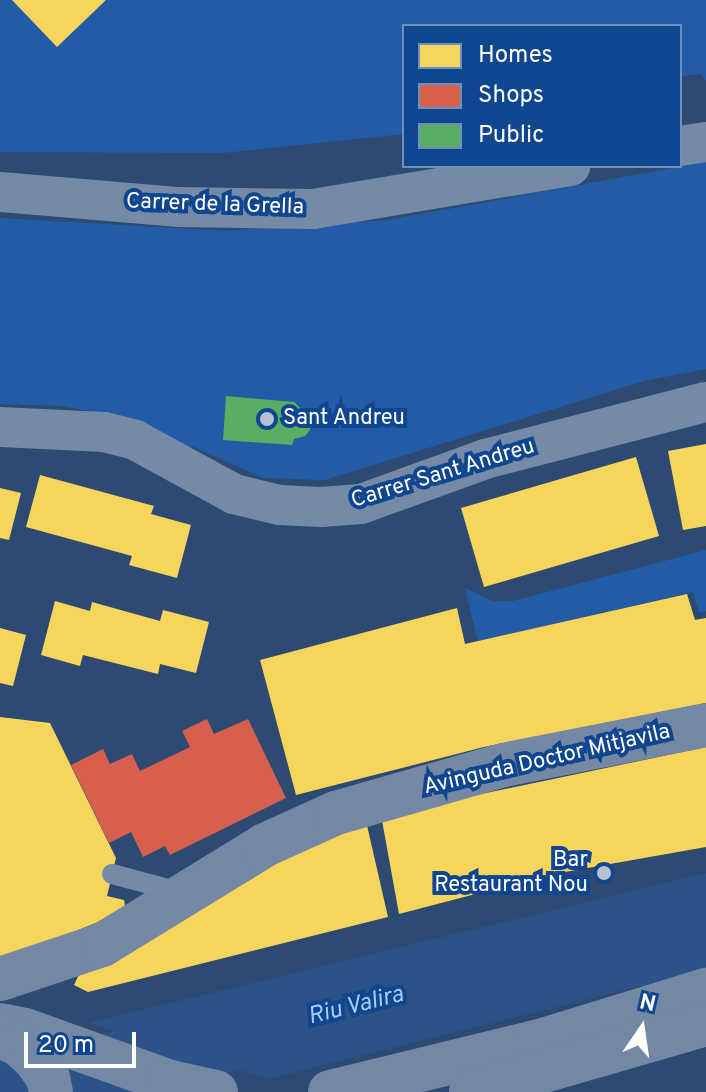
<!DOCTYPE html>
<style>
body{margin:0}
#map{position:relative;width:706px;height:1092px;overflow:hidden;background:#2d4a72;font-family:Overpass,sans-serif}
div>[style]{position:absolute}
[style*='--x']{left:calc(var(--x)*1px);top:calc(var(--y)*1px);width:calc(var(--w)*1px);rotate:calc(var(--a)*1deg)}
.green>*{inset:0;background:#235ca6}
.water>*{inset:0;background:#2b5388}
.homes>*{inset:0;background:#f6d55c}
.shops>*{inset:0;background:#d6604d}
.public>*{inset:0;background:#5aae61}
.river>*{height:68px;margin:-34px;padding:0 34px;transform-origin:34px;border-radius:34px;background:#2b5388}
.service>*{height:20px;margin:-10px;padding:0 10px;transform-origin:10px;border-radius:10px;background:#748aa6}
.minor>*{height:40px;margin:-20px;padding:0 20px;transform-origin:20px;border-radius:20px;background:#748aa6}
.primary>*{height:44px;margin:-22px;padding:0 22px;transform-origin:22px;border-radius:22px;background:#7488a5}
.dots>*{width:22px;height:22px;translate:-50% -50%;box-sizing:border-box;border:4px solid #10468f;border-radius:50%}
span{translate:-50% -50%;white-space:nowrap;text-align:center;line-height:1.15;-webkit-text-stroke:8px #10468f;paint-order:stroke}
.street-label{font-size:22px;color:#fff}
.poi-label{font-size:22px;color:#fff}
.left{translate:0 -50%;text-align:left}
.right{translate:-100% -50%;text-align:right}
.water-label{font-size:24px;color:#a5cbfa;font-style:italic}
.legend{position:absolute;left:402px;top:24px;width:280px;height:144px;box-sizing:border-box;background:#10468f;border:2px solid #7090bc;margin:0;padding:10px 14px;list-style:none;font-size:24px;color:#fff}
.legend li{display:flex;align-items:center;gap:16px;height:40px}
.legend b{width:40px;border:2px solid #7090bc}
.north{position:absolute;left:602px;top:988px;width:80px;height:80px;-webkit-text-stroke:6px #10468f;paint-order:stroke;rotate:13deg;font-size:22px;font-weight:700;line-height:32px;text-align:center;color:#fff}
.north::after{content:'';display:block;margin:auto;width:28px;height:36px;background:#fff;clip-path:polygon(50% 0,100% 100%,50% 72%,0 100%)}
.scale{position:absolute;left:24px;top:1032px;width:112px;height:36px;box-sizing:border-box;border:4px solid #fff;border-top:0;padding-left:10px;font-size:24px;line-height:28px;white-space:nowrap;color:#fff;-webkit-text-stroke:6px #10468f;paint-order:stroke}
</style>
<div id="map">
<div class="green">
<div style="clip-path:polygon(0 0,706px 0,706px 81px,701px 74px,680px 76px,680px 26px,404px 26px,404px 134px,223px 153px,0 152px)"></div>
<div style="clip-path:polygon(706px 162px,706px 369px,644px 381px,325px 480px,263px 478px,194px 447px,169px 444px,110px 415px,62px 406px,0 404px,0 218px,225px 231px,387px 220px)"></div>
<div style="clip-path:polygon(706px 550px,706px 611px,699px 613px,693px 592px,478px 641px,465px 588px,493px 601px,513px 601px)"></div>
</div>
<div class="water">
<div style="clip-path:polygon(706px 873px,706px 970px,268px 1079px,88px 1023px)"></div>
<div style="clip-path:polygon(67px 1070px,145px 1092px,75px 1092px)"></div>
</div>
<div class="homes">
<div style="clip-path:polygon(12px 0,106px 0,57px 47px)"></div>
<div style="clip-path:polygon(706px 444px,706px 526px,683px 530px,668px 451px)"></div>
<div style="clip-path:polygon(636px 457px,659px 536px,484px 587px,461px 508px)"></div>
<div style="clip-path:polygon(40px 475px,154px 506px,151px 514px,191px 525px,177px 578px,129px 565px,132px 556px,26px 527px)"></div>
<div style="clip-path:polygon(0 488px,21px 493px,9px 540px,0 538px)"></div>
<div style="clip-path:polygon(687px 594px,695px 620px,706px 618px,706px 703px,484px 747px,296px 795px,260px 660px,457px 608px,465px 644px)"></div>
<div style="clip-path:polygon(55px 601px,90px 611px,92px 602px,160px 621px,163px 610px,209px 622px,196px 673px,160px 664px,158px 674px,83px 655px,80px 666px,41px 655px)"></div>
<div style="clip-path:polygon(0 628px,26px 635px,13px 686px,0 683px)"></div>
<div style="clip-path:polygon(0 717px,50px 723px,116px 858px,107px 896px,124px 900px,126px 911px,0 961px)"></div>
<div style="clip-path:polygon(706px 747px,706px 847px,548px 875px,399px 914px,381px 815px)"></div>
<div style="clip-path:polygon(366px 821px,388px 917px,88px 992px,74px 985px,82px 968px,312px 843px)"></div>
</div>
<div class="shops">
<div style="clip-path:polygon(207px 719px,214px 734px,248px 719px,286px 798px,170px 855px,165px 846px,143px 857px,131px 832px,109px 843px,71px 765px,103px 749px,110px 764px,132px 754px,140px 771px,190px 747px,182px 731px)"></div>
</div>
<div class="public">
<div style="clip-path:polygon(226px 396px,294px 402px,309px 416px,310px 430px,305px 436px,294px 439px,292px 445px,223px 440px)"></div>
</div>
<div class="river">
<div style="--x:7;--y:1092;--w:267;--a:-13.7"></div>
</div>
<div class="service">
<div style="--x:112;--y:874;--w:73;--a:15"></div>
</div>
<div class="minor">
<div style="--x:680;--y:146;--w:26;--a:-9"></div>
<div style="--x:0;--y:192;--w:180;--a:4.8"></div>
<div style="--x:179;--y:207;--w:134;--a:0.9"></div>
<div style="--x:313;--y:209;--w:261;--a:-9.5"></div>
<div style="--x:0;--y:427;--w:104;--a:2.8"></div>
<div style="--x:104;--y:432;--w:32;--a:14"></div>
<div style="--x:135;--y:440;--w:113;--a:28.6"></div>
<div style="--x:234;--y:494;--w:46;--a:13.7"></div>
<div style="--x:279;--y:505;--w:42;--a:2.7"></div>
<div style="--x:321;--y:507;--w:40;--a:-4.3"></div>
<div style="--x:361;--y:504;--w:132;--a:-19.9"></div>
<div style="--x:485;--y:459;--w:228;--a:-14.5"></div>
</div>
<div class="primary">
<div style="--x:0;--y:979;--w:108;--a:-18.4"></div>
<div style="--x:102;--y:945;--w:191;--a:-31.5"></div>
<div style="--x:265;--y:845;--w:78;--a:-24.3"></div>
<div style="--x:336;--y:813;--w:174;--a:-16"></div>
<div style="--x:503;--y:765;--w:207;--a:-11.1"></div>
<div style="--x:0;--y:1025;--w:25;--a:11"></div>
<div style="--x:25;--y:1030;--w:154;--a:19.7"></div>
<div style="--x:170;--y:1082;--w:47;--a:12.3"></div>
<div style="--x:0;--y:1036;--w:20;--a:24"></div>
<div style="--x:18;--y:1044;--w:21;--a:41"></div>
<div style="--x:34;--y:1058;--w:24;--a:55"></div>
<div style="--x:48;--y:1078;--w:14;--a:78"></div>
<div style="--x:330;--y:1092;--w:216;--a:-13.7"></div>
<div style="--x:540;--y:1041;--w:174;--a:-17.1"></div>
<div style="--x:471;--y:1092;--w:245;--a:-16.1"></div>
</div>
<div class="dots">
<div style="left:267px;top:419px;background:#b6c0ce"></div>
<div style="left:604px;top:873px;background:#b6c0ce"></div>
</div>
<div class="street-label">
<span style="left:215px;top:205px;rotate:2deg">Carrer de la Grella</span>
<span style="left:443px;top:474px;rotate:-17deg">Carrer Sant Andreu</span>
<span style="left:547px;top:760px;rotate:-13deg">Avinguda Doctor Mitjavila</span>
</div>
<div class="poi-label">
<span class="left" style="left:283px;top:419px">Sant Andreu</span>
<span class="right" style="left:588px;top:873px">Bar<br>Restaurant Nou</span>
</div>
<div class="water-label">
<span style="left:356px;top:1007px;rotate:-14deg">Riu Valira</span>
</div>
<ul class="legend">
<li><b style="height:22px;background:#f6d55c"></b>Homes</li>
<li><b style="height:22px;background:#d6604d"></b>Shops</li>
<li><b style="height:22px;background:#5aae61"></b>Public</li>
</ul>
<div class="north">N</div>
<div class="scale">20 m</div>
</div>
